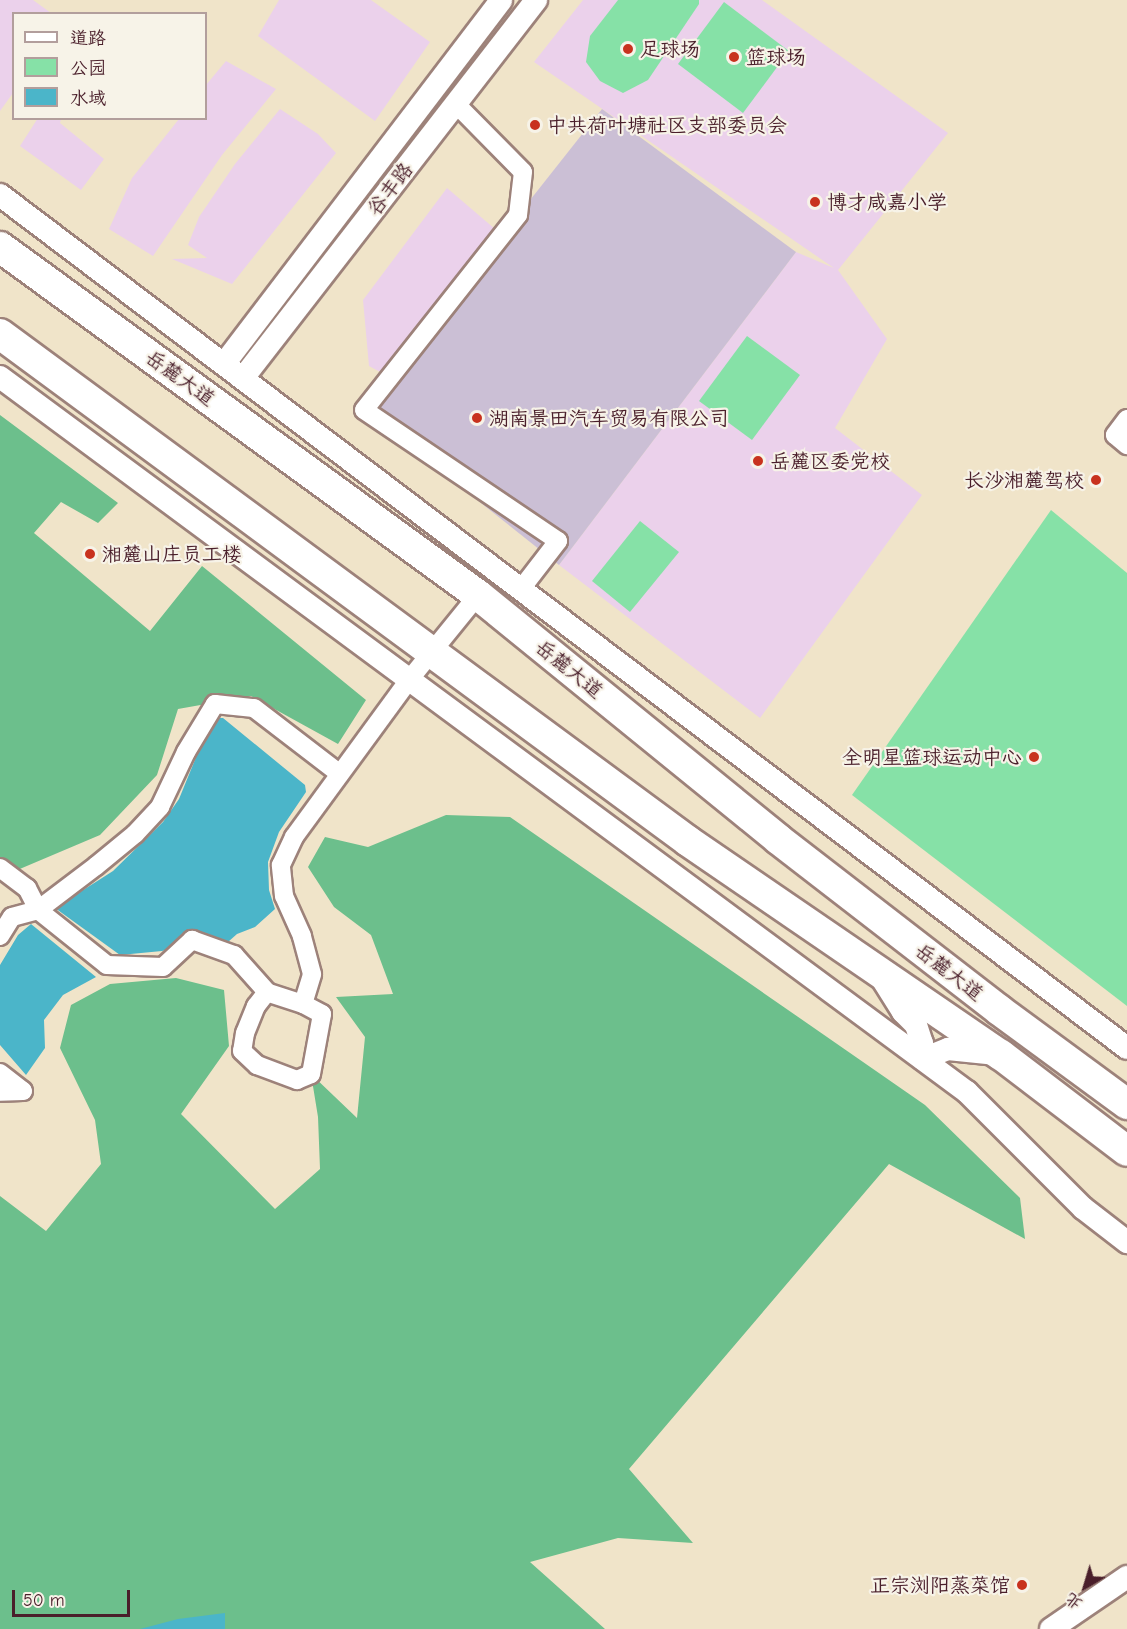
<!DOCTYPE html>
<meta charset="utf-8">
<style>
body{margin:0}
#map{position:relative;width:1127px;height:1629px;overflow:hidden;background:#f0e4c9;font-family:"Comic Neue","LXGW WenKai TC",sans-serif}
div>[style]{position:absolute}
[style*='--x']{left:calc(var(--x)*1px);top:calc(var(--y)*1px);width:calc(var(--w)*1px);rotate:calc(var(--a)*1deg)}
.built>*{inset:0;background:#ebd1eb}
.industrial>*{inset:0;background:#cbbfd5}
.green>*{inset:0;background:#86e1a7}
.forest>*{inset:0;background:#6cbf8c}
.water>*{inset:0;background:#4bb5c9}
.roads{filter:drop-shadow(2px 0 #9d827a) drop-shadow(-2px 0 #9d827a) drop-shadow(0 2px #9d827a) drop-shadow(0 -2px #9d827a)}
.minor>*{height:18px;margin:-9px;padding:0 9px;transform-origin:9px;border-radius:9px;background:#fff}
.tertiary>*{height:22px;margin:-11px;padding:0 11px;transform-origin:11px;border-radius:11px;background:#fff}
.trunk>*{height:30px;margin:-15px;padding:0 15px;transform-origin:15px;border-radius:15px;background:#fff}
.dots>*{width:16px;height:16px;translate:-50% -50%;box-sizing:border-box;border:3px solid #f7f3e8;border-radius:50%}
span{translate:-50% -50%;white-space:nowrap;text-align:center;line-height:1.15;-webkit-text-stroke:4.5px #f7f3e8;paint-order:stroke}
.poi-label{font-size:20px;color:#4a1f2b}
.left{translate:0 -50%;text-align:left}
.right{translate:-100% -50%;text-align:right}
.street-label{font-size:20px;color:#4a1f2b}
.legend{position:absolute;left:12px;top:12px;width:195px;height:108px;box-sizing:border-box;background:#f7f3e8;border:2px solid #b29e9c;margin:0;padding:8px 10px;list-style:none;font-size:18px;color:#4a1f2b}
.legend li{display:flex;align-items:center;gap:12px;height:30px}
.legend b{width:30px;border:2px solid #b29e9c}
.north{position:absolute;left:1055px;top:1557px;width:60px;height:60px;-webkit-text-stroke:4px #f7f3e8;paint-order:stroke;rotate:218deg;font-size:16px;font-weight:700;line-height:24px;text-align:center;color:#4a1f2b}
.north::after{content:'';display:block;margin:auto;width:21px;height:27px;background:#4a1f2b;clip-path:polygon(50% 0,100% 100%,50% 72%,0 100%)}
.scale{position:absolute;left:12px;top:1590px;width:118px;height:27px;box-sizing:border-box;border:3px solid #4a1f2b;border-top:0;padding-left:8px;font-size:18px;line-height:21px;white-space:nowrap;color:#4a1f2b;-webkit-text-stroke:4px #f7f3e8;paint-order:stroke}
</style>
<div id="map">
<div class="built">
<div style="clip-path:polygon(0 0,33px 0,51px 13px,14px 14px,13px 93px,0 111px)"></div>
<div style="clip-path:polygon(279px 0,371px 0,430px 42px,375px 121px,258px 36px)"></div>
<div style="clip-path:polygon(583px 0,762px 0,948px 133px,838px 270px,887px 339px,835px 428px,922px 495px,760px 718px,559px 565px,796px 252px,834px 268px,534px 62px)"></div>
<div style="clip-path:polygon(226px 61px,276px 89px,222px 155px,153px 256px,109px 229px,132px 178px,179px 119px,206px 118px,206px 85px)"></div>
<div style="clip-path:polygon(280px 109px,318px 134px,336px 153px,232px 284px,172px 259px,207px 258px,188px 245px,199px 217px,235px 164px)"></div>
<div style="clip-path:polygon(38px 118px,61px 119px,60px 123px,104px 159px,81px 190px,20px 146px)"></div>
<div style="clip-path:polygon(447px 188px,495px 229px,382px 373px,369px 366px,363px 300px)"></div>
</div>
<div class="industrial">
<div style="clip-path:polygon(602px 109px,796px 252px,559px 565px,364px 410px)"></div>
</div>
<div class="green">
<div style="clip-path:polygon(618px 0,699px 0,699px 4px,648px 80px,623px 93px,600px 81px,586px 62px,590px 36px)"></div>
<div style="clip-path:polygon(724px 2px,789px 51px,743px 113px,678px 64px)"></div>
<div style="clip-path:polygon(747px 336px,800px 375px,752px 440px,699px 401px)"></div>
<div style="clip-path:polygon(1051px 510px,1127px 573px,1127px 1006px,852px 795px)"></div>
<div style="clip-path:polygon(640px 521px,679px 552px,630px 612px,592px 581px)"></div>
</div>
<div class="forest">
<div style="clip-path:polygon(0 415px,118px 503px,98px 523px,61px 502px,34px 533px,150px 631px,202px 566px,366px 700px,338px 744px,251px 696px,178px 709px,157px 775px,100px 835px,15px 871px,0 863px)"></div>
<div style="clip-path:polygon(446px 815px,510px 817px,925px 1105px,1020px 1198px,1025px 1239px,889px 1164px,629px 1469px,693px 1543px,618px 1538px,530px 1562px,605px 1629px,0 1629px,0 1196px,46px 1231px,101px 1164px,95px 1120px,60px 1048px,71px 1005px,110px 984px,176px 978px,224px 990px,229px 1046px,181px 1114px,275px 1209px,320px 1169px,318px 1117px,311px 1074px,357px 1118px,365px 1037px,336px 997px,393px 994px,371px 935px,334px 907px,308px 867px,325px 837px,368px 847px)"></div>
</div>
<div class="water">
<div style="clip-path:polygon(212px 718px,223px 718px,305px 785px,306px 792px,279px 832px,268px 862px,269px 890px,275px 909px,255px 927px,237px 934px,228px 942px,209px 938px,162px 951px,120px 955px,55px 908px,113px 871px,163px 822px,179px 799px,199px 750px,207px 721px)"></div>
<div style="clip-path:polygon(31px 924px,96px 977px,63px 995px,44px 1020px,45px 1048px,26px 1075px,0 1045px,0 965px,18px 935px)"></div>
<div style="clip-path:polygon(225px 1613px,225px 1629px,140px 1629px,178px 1619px)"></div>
</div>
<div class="roads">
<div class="minor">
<div style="--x:456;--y:104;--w:95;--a:45.4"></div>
<div style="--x:523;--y:172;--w:43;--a:96.6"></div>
<div style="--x:518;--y:215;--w:248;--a:128.3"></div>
<div style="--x:364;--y:410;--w:234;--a:34"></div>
<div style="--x:558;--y:541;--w:61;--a:127.6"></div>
<div style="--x:1127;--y:419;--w:20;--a:127"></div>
<div style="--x:1115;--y:435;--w:16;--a:40"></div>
<div style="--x:0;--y:868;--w:34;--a:37"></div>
<div style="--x:27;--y:888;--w:25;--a:63"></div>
<div style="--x:38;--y:910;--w:73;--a:-37.2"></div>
<div style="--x:96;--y:866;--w:50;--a:-39.4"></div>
<div style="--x:135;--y:834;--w:37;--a:-47"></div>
<div style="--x:160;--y:807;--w:61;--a:-64.7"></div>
<div style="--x:186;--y:752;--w:56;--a:-58.9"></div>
<div style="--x:215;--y:704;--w:39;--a:6"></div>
<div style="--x:254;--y:708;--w:108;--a:37.5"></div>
<div style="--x:0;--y:936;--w:22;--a:-58"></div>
<div style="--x:12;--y:917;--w:27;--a:-15"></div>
<div style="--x:38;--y:910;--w:88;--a:38.6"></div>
<div style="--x:107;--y:965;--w:56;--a:2"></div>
<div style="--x:163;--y:967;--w:40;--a:-43"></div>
<div style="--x:192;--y:940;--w:45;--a:19.7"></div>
<div style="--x:234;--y:955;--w:50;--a:48.3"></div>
<div style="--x:303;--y:1004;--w:38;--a:-162"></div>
<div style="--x:267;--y:992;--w:18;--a:128"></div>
<div style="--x:256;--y:1006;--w:29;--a:112"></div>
<div style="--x:245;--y:1033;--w:18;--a:99"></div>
<div style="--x:242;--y:1051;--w:21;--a:43"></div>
<div style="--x:257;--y:1065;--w:43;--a:20.6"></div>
<div style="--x:297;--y:1080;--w:15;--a:-23"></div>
<div style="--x:311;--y:1074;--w:61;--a:-79.6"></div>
<div style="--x:322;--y:1014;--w:21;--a:-152"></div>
<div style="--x:303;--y:1004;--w:31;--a:-73"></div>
<div style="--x:312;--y:974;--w:39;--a:-105"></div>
<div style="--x:302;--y:936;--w:44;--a:-114.2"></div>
<div style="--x:284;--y:896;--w:31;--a:-96"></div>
<div style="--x:281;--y:865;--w:31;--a:-65"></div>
<div style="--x:294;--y:837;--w:195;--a:-53.8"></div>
<div style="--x:409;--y:680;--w:109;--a:-50.9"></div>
<div style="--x:0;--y:1073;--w:29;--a:38"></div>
<div style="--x:23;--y:1091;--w:23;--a:178"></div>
</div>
<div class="tertiary">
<div style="--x:0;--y:195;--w:1413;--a:37.12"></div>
<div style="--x:224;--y:364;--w:457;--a:-52.7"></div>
<div style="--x:0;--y:377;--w:1203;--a:36.48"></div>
<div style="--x:967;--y:1092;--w:164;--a:45"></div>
<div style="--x:1083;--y:1208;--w:56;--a:37.7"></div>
<div style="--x:243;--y:378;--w:478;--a:-52.2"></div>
<div style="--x:881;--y:977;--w:41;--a:57.8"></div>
<div style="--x:903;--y:1012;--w:18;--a:45"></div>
<div style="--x:916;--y:1025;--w:19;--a:72"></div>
<div style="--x:922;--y:1043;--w:16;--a:86"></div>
<div style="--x:923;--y:1059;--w:27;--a:-22"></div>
<div style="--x:948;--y:1049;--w:49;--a:5.8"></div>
<div style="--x:1051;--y:1629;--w:92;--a:-34.4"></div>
</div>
<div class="trunk">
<div style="--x:0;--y:247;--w:591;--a:36.06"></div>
<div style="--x:478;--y:595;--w:387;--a:39.1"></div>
<div style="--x:778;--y:839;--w:279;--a:37.7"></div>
<div style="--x:999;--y:1010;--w:159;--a:36.3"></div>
<div style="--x:0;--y:334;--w:855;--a:36.39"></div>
<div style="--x:688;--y:841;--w:379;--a:34.4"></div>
<div style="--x:1001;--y:1055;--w:158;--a:37.3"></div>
</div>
</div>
<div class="dots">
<div style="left:628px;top:49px;background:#c8321e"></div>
<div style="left:734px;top:57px;background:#c8321e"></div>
<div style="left:535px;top:125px;background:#c8321e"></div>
<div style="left:815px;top:202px;background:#c8321e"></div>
<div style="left:477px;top:418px;background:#c8321e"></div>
<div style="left:758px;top:461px;background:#c8321e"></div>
<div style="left:1096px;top:480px;background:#c8321e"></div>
<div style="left:90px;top:554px;background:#c8321e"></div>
<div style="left:1034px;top:757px;background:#c8321e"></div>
<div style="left:1022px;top:1585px;background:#c8321e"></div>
</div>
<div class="poi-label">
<span class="left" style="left:640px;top:49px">足球场</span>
<span class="left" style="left:746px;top:57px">篮球场</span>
<span class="left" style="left:547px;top:125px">中共荷叶塘社区支部委员会</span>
<span class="left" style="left:827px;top:202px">博才咸嘉小学</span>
<span class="left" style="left:489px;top:418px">湖南景田汽车贸易有限公司</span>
<span class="left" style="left:770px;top:461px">岳麓区委党校</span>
<span class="right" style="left:1084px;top:480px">长沙湘麓驾校</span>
<span class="left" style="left:102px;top:554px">湘麓山庄员工楼</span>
<span class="right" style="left:1022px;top:757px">全明星篮球运动中心</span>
<span class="right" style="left:1010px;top:1585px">正宗浏阳蒸菜馆</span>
</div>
<div class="street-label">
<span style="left:390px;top:189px;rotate:-52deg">谷丰路</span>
<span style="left:180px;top:378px;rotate:36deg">岳麓大道</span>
<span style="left:569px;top:669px;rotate:39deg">岳麓大道</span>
<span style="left:949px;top:972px;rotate:38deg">岳麓大道</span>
</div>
<ul class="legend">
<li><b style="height:8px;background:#fff"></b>道路</li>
<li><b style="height:16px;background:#86e1a7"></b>公园</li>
<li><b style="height:16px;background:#4bb5c9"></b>水域</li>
</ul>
<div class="north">北</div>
<div class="scale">50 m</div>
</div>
